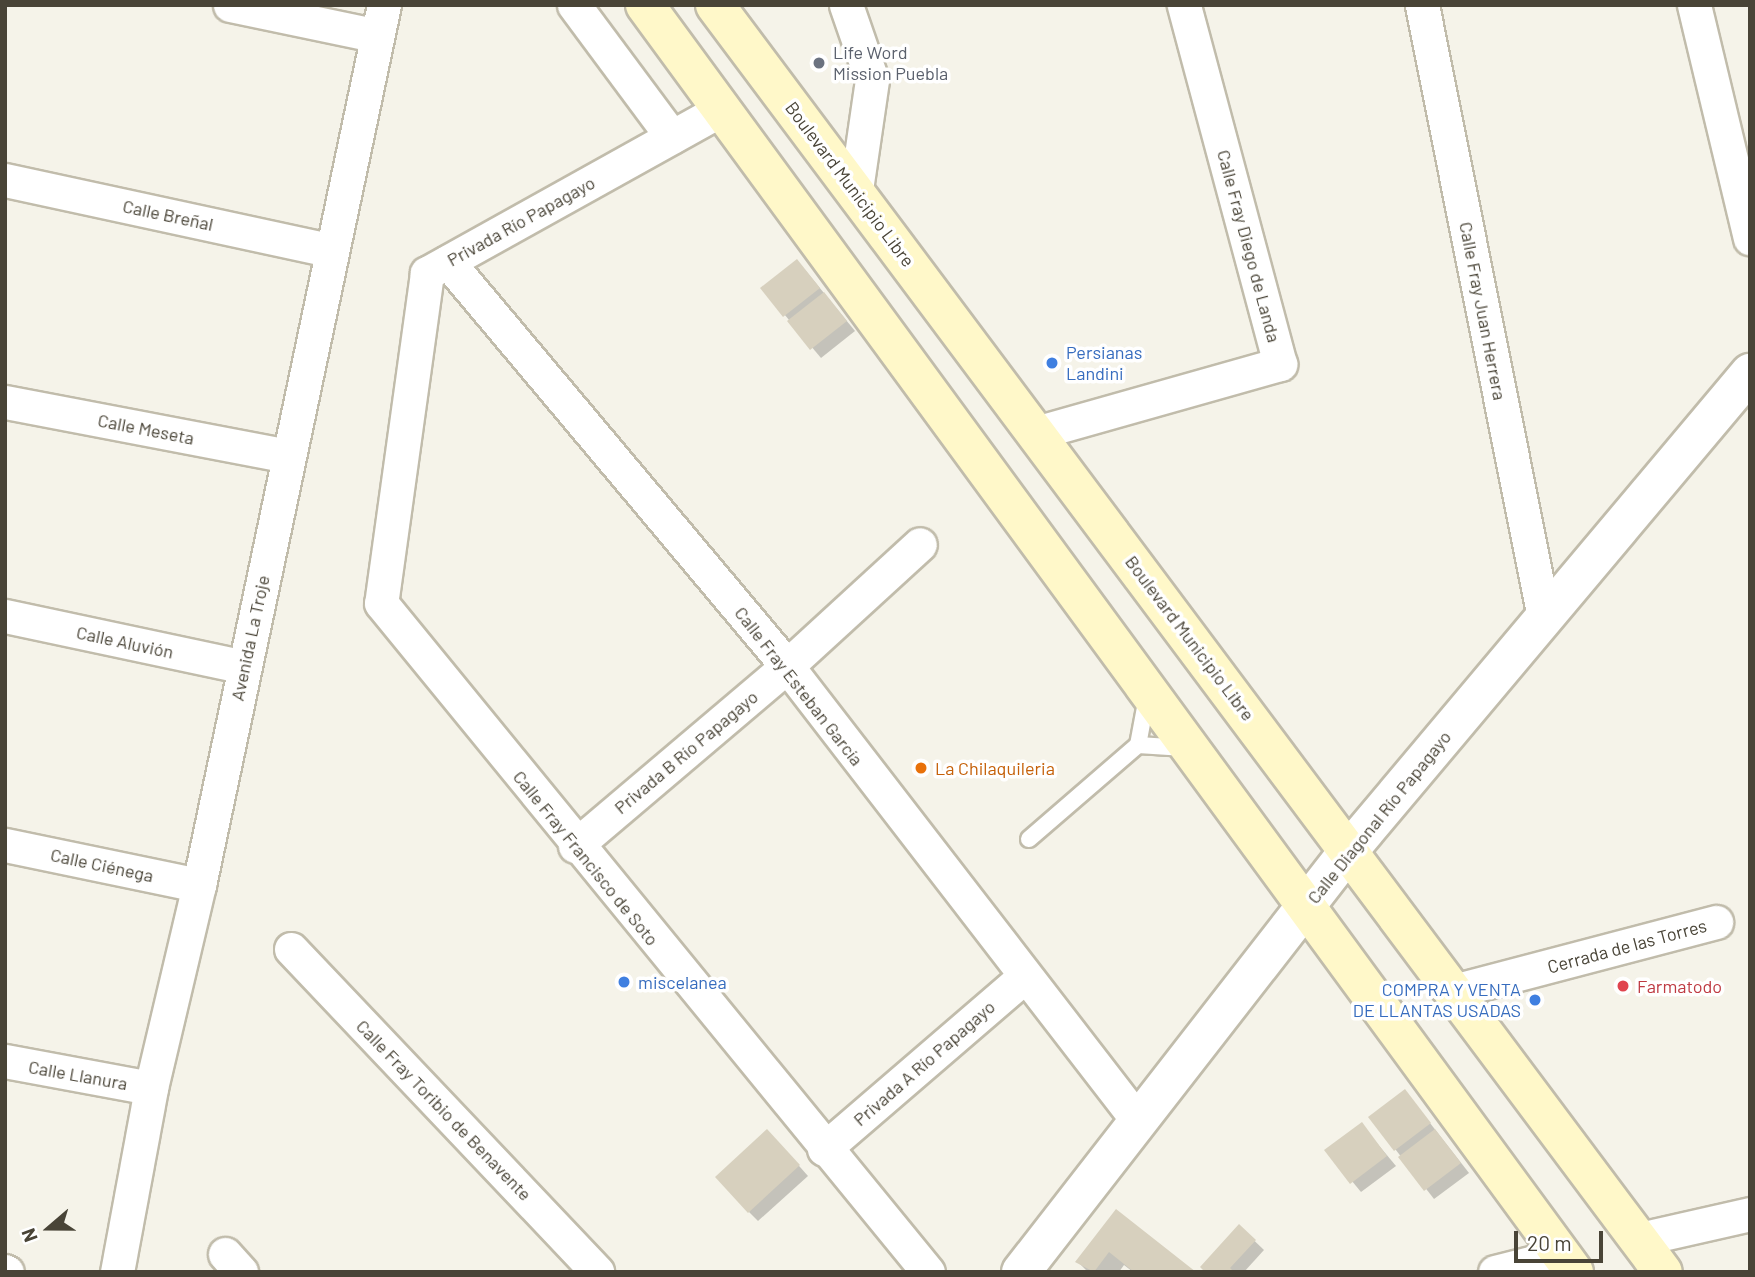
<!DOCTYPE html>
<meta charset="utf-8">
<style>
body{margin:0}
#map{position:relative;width:1755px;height:1277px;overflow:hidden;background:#f5f3e9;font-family:Barlow,sans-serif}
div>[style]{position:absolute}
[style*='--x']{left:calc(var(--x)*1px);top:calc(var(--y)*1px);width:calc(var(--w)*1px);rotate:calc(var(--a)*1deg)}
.shadow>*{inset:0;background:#0003}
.building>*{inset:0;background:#d7d0be}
.roads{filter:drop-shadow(2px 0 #c1bcab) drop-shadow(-2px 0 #c1bcab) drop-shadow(0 2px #c1bcab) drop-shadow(0 -2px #c1bcab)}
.service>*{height:16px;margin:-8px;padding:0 8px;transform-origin:8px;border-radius:8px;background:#fff}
.minor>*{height:33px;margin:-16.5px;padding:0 16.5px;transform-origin:16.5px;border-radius:16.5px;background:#fff}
.tertiary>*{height:38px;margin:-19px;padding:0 19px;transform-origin:19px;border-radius:19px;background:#fff}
.secondary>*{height:38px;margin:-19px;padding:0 19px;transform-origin:19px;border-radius:19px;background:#fff8c9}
.dots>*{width:19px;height:19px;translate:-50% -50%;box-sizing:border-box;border:4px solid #fff;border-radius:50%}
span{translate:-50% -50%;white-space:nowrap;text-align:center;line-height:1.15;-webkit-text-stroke:7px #fff;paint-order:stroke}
.worship-label{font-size:18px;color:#5b616d}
.left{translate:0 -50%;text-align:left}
.street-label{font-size:18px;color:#494437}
.shop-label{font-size:18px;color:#366cbe}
.right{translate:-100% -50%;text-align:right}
.food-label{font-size:18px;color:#c56008}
.health-label{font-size:18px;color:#be3a42}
.frame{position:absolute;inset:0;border:7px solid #494437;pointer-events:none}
.north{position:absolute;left:14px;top:1193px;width:70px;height:70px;-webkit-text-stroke:5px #fff;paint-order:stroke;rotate:250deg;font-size:19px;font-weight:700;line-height:28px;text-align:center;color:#494437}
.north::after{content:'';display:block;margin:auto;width:24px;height:32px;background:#494437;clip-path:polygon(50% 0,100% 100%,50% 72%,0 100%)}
.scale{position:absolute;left:1514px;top:1231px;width:89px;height:32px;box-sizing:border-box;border:4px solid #494437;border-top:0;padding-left:9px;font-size:21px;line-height:24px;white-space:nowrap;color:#494437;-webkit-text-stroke:5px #fff;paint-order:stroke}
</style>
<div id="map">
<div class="shadow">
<div style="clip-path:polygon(806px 271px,855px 331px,821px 358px,763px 289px)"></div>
<div style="clip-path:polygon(1405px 1091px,1469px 1173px,1434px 1199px,1371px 1118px)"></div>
<div style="clip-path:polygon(1361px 1124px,1396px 1166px,1361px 1192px,1327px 1151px)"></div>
<div style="clip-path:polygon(777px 1141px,808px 1176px,758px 1221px,749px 1212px)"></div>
<div style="clip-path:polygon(1116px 1212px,1194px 1272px,1133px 1272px,1124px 1265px,1119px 1272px,1088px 1272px,1078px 1262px)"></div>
<div style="clip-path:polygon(1239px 1226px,1264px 1250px,1244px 1272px,1207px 1272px)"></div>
</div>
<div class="building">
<div style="clip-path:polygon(797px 259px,820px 288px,783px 317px,760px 288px)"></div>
<div style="clip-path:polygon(824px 292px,847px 321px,810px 350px,787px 321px)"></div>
<div style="clip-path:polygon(1405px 1089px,1431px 1123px,1394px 1151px,1368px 1117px)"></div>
<div style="clip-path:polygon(1362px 1122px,1387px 1156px,1350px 1184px,1324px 1150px)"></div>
<div style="clip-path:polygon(767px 1129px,800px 1165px,748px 1213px,715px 1177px)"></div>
<div style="clip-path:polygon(1435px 1129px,1461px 1163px,1424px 1191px,1398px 1157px)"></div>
<div style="clip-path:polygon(1116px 1209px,1196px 1272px,1134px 1272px,1109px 1252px,1094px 1272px,1075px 1262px)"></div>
<div style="clip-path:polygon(1239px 1224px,1256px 1240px,1230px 1268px,1234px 1272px,1205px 1272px,1200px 1267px)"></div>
</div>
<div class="roads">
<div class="service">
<div style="--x:1138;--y:745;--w:47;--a:3.7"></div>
<div style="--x:1029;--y:839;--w:144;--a:-40.8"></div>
<div style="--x:1138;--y:745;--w:49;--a:-79.4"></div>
</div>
<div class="minor">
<div style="--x:230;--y:5;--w:147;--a:11.8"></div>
<div style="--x:574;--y:5;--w:164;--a:53.4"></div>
<div style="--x:846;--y:5;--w:79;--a:70.9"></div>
<div style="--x:872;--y:80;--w:111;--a:98.3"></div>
<div style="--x:1422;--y:5;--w:625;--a:78.74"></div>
<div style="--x:1694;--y:5;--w:240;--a:76.5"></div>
<div style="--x:722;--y:109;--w:338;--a:150.9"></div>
<div style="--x:427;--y:273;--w:333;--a:97.9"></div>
<div style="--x:381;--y:603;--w:864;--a:50.73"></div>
<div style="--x:5;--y:180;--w:332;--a:12.2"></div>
<div style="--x:448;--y:262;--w:527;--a:50"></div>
<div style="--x:787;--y:666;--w:575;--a:52.35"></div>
<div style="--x:5;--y:402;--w:288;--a:10.8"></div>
<div style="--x:1036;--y:433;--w:254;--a:-15.8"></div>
<div style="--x:1280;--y:364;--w:372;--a:-105"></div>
<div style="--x:5;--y:616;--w:244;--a:12"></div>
<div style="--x:5;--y:845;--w:198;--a:11.7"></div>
<div style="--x:575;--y:846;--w:278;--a:-40.3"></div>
<div style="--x:787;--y:666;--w:180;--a:-42.5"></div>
<div style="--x:291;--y:949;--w:445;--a:46.5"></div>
<div style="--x:1457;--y:990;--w:268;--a:-14.7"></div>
<div style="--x:5;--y:1061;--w:148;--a:10.5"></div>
<div style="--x:824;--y:1149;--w:264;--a:-40.7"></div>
<div style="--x:1640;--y:1239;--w:113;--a:-12.8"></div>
<div style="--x:225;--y:1254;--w:24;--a:48"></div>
<div style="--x:5;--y:1271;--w:2;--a:27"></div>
<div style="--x:117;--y:1272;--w:187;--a:-79.5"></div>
<div style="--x:151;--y:1088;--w:209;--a:-76.7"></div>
<div style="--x:199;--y:885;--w:899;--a:-78.13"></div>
<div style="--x:1495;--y:1272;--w:69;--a:-14.2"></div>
</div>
<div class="tertiary">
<div style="--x:1021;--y:1272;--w:536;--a:-52.13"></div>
<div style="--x:1350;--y:849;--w:622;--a:-49.96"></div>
</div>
<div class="secondary">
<div style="--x:645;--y:5;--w:1571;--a:53.75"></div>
<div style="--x:715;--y:5;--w:1582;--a:53.2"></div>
</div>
</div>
<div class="dots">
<div style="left:819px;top:63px;background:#6b7280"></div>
<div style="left:1052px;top:363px;background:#3f7fe0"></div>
<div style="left:921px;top:768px;background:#e8710a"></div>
<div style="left:624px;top:982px;background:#3f7fe0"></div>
<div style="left:1623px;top:986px;background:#e0444e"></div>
<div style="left:1535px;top:1000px;background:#3f7fe0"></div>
</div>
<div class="worship-label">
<span class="left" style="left:833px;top:63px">Life Word<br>Mission Puebla</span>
</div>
<div class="street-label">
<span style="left:850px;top:184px;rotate:53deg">Boulevard Municipio Libre</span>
<span style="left:168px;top:215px;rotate:12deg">Calle Breñal</span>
<span style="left:521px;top:221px;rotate:-29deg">Privada Río Papagayo</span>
<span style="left:1249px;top:246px;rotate:75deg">Calle Fray Diego de Landa</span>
<span style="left:1483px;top:311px;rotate:79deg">Calle Fray Juan Herrera</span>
<span style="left:146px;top:429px;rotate:11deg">Calle Meseta</span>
<span style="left:250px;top:638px;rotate:-78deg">Avenida La Troje</span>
<span style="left:1190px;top:638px;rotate:53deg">Boulevard Municipio Libre</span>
<span style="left:125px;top:642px;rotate:12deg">Calle Aluvión</span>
<span style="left:799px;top:686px;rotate:52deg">Calle Fray Esteban García</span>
<span style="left:686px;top:752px;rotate:-40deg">Privada B Río Papagayo</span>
<span style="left:1379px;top:817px;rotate:-51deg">Calle Diagonal Río Papagayo</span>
<span style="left:586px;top:858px;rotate:51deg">Calle Fray Francisco de Soto</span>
<span style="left:102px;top:865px;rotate:12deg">Calle Ciénega</span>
<span style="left:1627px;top:946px;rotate:-15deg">Cerrada de las Torres</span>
<span style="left:924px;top:1063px;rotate:-41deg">Privada A Río Papagayo</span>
<span style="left:78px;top:1075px;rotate:10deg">Calle Llanura</span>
<span style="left:444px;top:1110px;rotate:46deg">Calle Fray Toribio de Benavente</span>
</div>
<div class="shop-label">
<span class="left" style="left:1066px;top:363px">Persianas<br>Landini</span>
<span class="left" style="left:638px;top:982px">miscelanea</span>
<span class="right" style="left:1521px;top:1000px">COMPRA Y VENTA<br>DE LLANTAS USADAS</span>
</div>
<div class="food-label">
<span class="left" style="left:935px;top:768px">La Chilaquileria</span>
</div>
<div class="health-label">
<span class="left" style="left:1637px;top:986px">Farmatodo</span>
</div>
<div class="frame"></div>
<div class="north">N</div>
<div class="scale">20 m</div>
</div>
